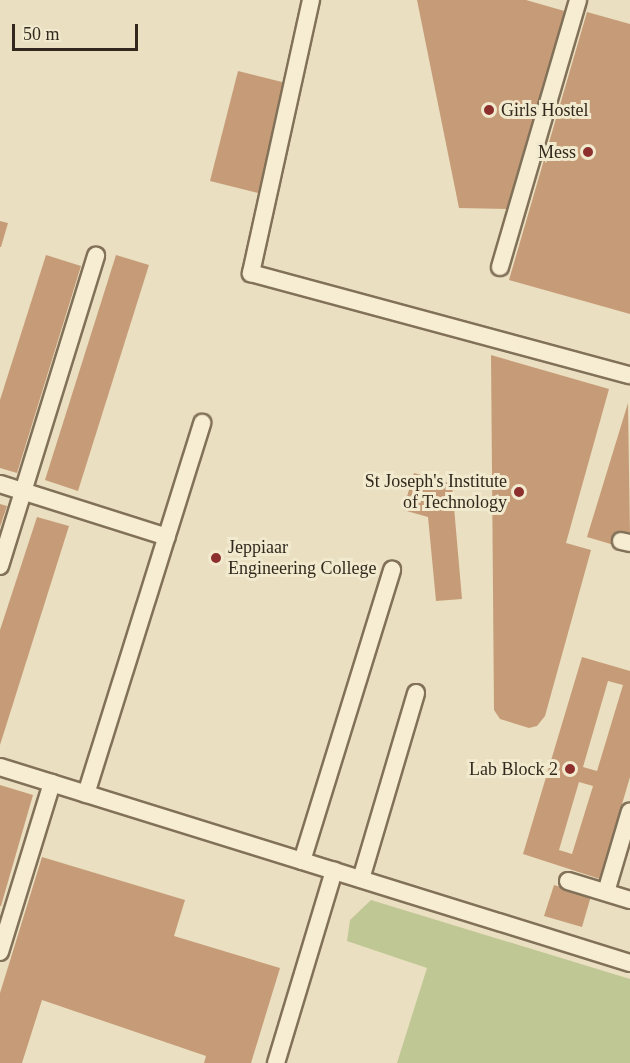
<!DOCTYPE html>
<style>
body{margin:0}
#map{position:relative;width:630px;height:1063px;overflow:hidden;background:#eadfc0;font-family:"Times New Roman",serif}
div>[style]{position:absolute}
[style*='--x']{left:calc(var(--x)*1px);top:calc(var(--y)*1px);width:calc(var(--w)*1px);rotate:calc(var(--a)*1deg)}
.green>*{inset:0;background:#bfc795}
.building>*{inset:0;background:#c69c78}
.roads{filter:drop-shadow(2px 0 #827159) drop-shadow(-2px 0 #827159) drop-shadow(0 2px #827159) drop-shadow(0 -2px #827159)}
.minor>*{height:16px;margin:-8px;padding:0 8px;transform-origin:8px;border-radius:8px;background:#f6edd2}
.dots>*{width:16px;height:16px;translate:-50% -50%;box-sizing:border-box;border:3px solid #f2eacf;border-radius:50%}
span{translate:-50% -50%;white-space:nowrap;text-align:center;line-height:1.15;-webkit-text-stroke:6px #f2eacf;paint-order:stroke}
.poi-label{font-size:18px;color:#33281d}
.left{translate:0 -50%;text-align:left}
.right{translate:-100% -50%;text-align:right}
.scale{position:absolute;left:12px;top:24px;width:126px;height:27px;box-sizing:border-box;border:3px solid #33281d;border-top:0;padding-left:8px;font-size:18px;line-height:21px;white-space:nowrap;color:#33281d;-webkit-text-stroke:4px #f2eacf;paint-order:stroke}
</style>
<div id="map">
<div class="green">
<div style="clip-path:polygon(371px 900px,630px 979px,630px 1063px,397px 1063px,427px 968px,347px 941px,350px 920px)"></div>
</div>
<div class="building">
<div style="clip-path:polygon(417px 0,526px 0,568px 12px,509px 209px,459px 208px)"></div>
<div style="clip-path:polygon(587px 12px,630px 24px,630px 314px,509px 280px)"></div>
<div style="clip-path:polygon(238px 71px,286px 83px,258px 193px,210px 181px)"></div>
<div style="clip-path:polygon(0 221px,8px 223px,1px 247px,0 247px)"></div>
<div style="clip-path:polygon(46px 255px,81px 266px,17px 473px,0 468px,0 400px)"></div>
<div style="clip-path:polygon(116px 255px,149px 265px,78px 491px,45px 480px)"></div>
<div style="clip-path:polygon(491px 355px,609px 389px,566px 543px,591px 550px,545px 716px,537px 726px,529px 728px,500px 719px,494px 710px)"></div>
<div style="clip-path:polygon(628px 403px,630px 535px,618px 532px,614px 545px,587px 537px)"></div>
<div style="clip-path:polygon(414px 473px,452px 484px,462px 599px,436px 601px,428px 517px,403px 510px)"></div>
<div style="clip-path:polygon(0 504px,7px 506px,0 527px)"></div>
<div style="clip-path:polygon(37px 517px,69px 526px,0 745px,0 630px)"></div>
<div style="clip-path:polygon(evenodd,582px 657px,630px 671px,630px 777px,600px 879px,523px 854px,582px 657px,608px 681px,623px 685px,597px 771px,583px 767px,608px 681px,582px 657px,579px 782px,593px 786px,572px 854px,559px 850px,579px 782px)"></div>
<div style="clip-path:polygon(0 785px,33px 795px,1px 906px,0 906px)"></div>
<div style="clip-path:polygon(42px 857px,185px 900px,174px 936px,280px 968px,251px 1063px,204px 1063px,206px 1056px,42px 1000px,22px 1063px,0 1063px,0 993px)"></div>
<div style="clip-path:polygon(554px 885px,591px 896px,582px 927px,544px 916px)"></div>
</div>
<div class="roads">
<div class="minor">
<div style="--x:311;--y:0;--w:280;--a:102.4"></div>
<div style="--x:251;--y:273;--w:392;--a:15.1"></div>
<div style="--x:500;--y:267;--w:278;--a:-73.7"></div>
<div style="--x:0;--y:484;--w:175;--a:17.6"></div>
<div style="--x:621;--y:541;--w:9;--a:13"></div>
<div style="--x:0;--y:566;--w:325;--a:-72.8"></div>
<div style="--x:0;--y:767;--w:660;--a:17.28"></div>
<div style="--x:86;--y:794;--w:389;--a:-72.6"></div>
<div style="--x:302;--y:861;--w:305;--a:-72.8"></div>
<div style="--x:361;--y:879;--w:194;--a:-73.5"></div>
<div style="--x:568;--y:881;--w:65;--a:17"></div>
<div style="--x:606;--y:892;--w:84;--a:-73.5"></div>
<div style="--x:0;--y:952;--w:177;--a:-72.9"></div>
<div style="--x:276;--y:1063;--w:201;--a:-73.2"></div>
</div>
</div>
<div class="dots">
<div style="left:489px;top:110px;background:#8d302d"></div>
<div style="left:588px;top:152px;background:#8d302d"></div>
<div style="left:519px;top:492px;background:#8d302d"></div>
<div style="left:216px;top:558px;background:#8d302d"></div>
<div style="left:570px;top:769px;background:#8d302d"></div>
</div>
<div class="poi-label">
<span class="left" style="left:501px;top:110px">Girls Hostel</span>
<span class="right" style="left:576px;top:152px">Mess</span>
<span class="right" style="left:507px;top:492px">St Joseph's Institute<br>of Technology</span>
<span class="left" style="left:228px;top:558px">Jeppiaar<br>Engineering College</span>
<span class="right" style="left:558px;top:769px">Lab Block 2</span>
</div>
<div class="scale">50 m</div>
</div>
